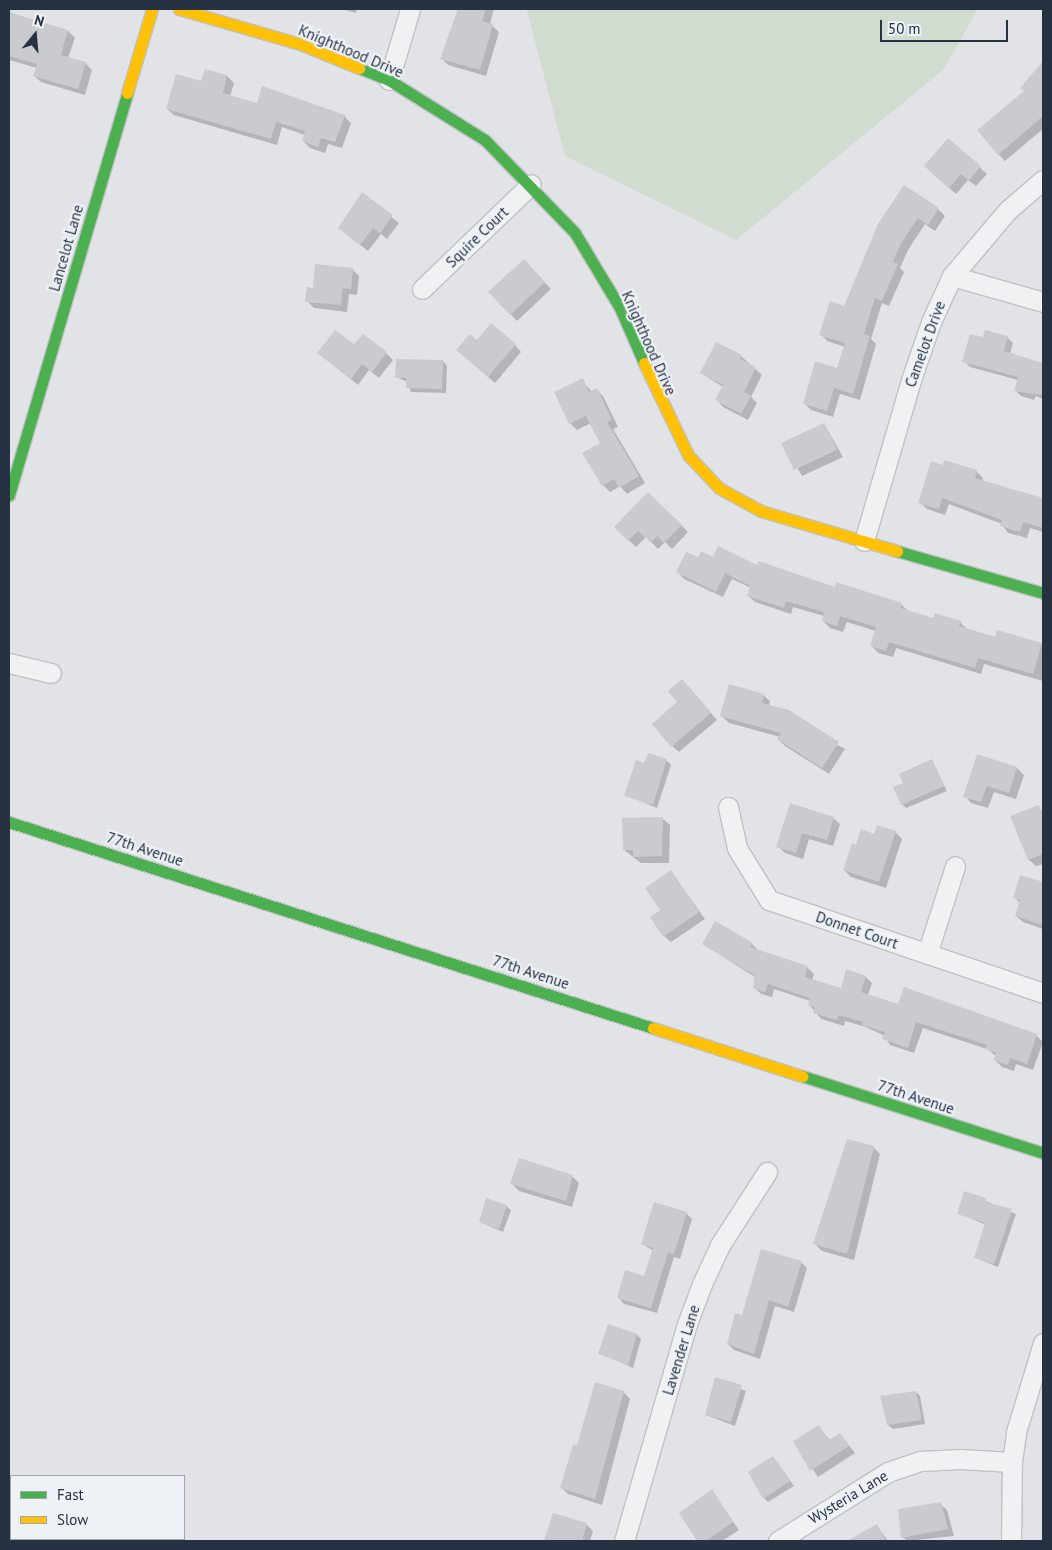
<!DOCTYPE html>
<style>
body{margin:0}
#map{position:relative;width:1052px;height:1550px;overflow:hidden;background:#e1e3e6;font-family:"PT Sans",sans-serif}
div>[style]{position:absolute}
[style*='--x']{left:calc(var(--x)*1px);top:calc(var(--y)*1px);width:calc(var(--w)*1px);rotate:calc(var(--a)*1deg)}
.green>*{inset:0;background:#d2dbd0}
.shadow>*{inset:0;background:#0003}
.building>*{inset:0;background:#c9cbcf}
.roads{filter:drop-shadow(1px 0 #bfc1c4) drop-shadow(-1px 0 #bfc1c4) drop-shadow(0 1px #bfc1c4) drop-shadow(0 -1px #bfc1c4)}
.street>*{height:19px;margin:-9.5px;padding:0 9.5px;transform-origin:9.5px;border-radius:9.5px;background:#f0f1f3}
.fast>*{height:11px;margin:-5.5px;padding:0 5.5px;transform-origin:5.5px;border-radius:5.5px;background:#4caf50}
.slow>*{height:11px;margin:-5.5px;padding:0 5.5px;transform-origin:5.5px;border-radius:5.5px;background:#ffc107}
span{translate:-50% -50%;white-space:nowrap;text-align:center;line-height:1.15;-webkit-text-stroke:4.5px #eef2f7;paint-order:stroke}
.street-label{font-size:15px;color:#263142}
.frame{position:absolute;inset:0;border:10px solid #263142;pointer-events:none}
.legend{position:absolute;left:10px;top:1475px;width:175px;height:65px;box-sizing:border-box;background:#eef2f7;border:1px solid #9ea5af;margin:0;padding:6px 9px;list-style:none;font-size:15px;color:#263142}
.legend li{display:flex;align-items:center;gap:10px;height:25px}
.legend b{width:25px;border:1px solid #9ea5af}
.north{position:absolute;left:10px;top:10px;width:50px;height:50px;-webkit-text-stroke:4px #eef2f7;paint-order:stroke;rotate:17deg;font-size:14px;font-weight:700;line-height:20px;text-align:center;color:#263142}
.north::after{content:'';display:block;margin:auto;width:18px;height:22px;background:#263142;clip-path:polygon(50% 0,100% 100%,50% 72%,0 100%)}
.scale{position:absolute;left:880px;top:20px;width:128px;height:22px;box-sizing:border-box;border:2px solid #263142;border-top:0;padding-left:6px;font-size:15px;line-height:18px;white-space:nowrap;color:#263142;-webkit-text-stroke:4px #eef2f7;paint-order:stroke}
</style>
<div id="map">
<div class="green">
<div style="clip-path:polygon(529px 9px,978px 9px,943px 70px,736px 240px,565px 156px,527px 11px)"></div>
</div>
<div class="shadow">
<div style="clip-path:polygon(341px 9px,357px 9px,356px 13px)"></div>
<div style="clip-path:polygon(459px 9px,494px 9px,490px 24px,499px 32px,486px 76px,448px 65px,442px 59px)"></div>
<div style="clip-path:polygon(9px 13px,68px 31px,75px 38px,68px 58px,85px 63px,92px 70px,85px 95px,41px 82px,34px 76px,37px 68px,9px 60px)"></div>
<div style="clip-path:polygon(1043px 63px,1043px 129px,1005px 161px,998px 154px,1025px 91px,1022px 88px)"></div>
<div style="clip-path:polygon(206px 71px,227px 76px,234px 83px,230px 96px,258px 104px,344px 116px,351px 123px,342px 148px,328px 144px,325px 153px,310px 148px,303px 141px,305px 135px,282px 127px,277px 145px,174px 115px,167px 109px,202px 83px)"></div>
<div style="clip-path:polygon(949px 140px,987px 174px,976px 186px,968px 180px,956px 194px,932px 173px)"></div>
<div style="clip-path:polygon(362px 194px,399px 223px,387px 239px,381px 234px,368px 251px,339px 228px)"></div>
<div style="clip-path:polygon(938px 209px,945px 216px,935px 231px,925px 224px,908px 250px,900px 268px,904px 272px,889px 306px,882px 303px,871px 339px,876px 344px,860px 400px,840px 394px,833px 417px,811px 410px,804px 403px,837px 369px,845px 347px,827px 341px,821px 334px,844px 307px,879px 225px)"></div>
<div style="clip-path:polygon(524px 261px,551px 289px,517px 321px,490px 292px)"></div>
<div style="clip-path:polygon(352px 269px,359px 276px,357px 295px,349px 294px,347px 312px,314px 308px,307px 301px,314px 289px)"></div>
<div style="clip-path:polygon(1007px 337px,1013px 343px,1010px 354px,1043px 365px,1043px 399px,1036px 396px,1034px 400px,1021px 396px,1015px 390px,1018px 380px,970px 367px,964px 361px,984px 339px)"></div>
<div style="clip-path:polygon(477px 342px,515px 345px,521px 352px,495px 383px,465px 357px)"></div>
<div style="clip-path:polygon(354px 346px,386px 353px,393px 360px,379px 378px,369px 370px,358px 385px,318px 353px)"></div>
<div style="clip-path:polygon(741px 356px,762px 375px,751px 397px,757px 403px,748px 420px,723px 407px,717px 400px,723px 387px,701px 373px)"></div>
<div style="clip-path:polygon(443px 361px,447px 366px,446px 393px,411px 392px,407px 382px,396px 377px)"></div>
<div style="clip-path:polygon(582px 380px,592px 392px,596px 389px,603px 396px,618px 427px,613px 429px,645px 483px,627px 494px,620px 486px,610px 492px,603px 485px,601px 444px,591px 423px,577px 430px,570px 423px)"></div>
<div style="clip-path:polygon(824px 424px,843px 457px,802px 476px,783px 443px)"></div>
<div style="clip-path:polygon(944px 466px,976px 471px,983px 478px,982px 482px,1043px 500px,1043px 532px,1030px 528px,1027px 538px,1008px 533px,1002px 524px,949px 504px,945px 515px,927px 509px,920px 502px)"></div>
<div style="clip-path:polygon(648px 493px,688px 532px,672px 549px,665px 542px,658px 549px,646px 537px,636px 547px,615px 527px)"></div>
<div style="clip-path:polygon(698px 559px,758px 566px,836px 588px,837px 583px,902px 605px,909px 612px,934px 620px,960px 622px,967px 629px,996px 638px,998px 631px,1042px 644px,1043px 681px,984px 664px,981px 674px,896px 648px,893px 657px,878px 653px,872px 646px,876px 631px,847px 622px,843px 632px,830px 628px,823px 621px,824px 616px,793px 607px,791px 614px,755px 602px,748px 596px,751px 588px,732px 579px,723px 597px,684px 579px,678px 572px)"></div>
<div style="clip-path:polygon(689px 687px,717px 720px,679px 752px,672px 746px,679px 702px)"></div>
<div style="clip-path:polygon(763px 695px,770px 701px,769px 706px,845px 749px,829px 774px,785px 746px,778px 739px,780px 737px,729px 723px,722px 716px)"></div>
<div style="clip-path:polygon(978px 755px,1017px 768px,1024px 775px,1016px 799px,994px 792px,988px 808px,971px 803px,965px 796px)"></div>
<div style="clip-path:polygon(666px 760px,671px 765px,657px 808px,626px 795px)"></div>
<div style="clip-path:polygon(932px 761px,947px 791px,906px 808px,902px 804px,904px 783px)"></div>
<div style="clip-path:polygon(790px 805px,833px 818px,840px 824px,833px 846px,809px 839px,803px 859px,785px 853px,778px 846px)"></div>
<div style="clip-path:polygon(1038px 807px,1043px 812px,1043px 864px,1036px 866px,1029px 860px,1012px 817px)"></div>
<div style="clip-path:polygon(663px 819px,670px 825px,669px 863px,641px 863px,624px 850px)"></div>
<div style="clip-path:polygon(895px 832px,902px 839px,886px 888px,851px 877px,844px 870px,856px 847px,875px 835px)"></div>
<div style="clip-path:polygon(671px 872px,705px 919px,671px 942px,664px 936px)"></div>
<div style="clip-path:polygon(1021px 876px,1043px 883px,1043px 929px,1023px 922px,1016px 916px,1020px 903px,1014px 897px)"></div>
<div style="clip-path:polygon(703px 944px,752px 944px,758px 950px,807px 967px,814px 974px,812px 980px,842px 989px,866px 977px,872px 983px,868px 995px,899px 1006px,1036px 1035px,1043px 1042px,1033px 1070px,1016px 1064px,1014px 1071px,1002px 1067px,995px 1060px,996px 1056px,987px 1049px,923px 1028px,914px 1053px,890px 1045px,885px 1036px,866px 1027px,845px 1021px,844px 1026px,821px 1019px,809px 1004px,810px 1001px,774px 989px,772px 997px,761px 994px,754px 987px,755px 977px)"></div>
<div style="clip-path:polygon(873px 1147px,880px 1154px,854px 1260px,822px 1251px,815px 1244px)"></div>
<div style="clip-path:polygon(572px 1176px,579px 1183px,572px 1207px,519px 1191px,512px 1184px)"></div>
<div style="clip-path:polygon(965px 1192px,1016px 1214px,998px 1267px,976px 1258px,986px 1225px,958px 1213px)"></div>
<div style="clip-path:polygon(506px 1206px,511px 1210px,503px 1232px,480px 1222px)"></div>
<div style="clip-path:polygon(686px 1213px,692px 1219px,680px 1259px,674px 1257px,657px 1313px,624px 1304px,619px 1298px,645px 1278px,654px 1251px,642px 1244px)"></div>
<div style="clip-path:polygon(801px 1262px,807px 1268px,794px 1312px,775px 1306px,760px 1359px,734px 1350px,728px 1344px,743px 1316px)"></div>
<div style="clip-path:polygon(637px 1335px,641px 1339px,633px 1368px,600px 1353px)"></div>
<div style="clip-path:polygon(716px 1379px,746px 1391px,735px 1426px,706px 1415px)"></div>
<div style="clip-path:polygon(623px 1392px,630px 1399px,602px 1505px,568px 1494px,561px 1487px,577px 1447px)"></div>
<div style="clip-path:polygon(916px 1392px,920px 1396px,925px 1424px,893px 1429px,888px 1425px)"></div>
<div style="clip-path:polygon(819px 1427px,830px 1440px,840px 1434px,855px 1453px,818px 1477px,795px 1442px)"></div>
<div style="clip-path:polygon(777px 1462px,794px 1486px,768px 1502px,764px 1498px)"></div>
<div style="clip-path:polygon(712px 1491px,739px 1530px,722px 1541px,699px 1541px,681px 1514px)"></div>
<div style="clip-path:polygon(940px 1504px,947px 1510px,954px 1536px,907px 1541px,903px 1537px)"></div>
<div style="clip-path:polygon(554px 1514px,586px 1524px,593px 1531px,590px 1541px,545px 1541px)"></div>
<div style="clip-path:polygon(877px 1526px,888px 1541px,850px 1541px)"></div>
</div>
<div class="building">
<div style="clip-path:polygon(458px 9px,486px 9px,482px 21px,493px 24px,480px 70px,440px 59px)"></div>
<div style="clip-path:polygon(9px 12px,68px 30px,61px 55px,86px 62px,78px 89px,33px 76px,37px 64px,9px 56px)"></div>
<div style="clip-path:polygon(1043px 61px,1043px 116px,998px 155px,977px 130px,1024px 91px,1020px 88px)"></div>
<div style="clip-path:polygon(205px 69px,227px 75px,223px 93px,257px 103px,262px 86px,345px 115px,335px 142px,321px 138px,318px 147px,302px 141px,305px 131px,276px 122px,271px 139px,166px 109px,176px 74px,201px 81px)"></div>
<div style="clip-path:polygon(948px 138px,981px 166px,969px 181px,961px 174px,949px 188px,924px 166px)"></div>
<div style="clip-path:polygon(904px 185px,939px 208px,928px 225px,918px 218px,901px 243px,893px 262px,898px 264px,882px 301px,875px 298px,864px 334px,870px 336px,853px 394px,834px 388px,827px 411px,803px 404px,815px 361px,837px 368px,845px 343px,819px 335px,830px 301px,844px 306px,878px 224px)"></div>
<div style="clip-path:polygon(362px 192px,393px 215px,380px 233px,373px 228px,360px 245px,338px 228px)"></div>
<div style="clip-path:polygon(524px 259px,545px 282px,510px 315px,488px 292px)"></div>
<div style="clip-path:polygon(315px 264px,353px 268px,351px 289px,343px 288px,341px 305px,305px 302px,307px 287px,313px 288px)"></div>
<div style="clip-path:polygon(491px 323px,516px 344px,488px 377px,456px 350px,470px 334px,477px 340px)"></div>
<div style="clip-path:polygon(335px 330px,354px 344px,363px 334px,387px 352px,372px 372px,362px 364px,351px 379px,317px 353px)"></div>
<div style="clip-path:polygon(985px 330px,1008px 336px,1004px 351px,1043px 363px,1043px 395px,1014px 391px,1018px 377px,962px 362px,970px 334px,983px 337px)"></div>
<div style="clip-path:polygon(716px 342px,742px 355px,740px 359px,756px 367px,744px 392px,751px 396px,741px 414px,715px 400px,723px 385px,700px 373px)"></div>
<div style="clip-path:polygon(396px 359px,443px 360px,442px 389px,406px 388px,406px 378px,395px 378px)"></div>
<div style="clip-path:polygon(583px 378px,589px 392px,597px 388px,612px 420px,607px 422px,639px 476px,619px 488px,614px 479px,602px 486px,582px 453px,600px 443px,586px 416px,569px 424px,554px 392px)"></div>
<div style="clip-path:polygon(824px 423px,837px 450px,794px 470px,781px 443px)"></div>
<div style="clip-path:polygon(944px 460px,977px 470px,975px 478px,1043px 498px,1043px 528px,1023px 522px,1020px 532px,1000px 526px,1002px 520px,942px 498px,939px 509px,918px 503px,931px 461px,943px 465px)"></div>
<div style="clip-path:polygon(648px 492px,682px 525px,664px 543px,657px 536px,651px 543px,638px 531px,628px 541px,614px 527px)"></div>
<div style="clip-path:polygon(718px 546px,757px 565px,758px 561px,835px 587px,836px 582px,902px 603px,901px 608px,933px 618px,935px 613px,961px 621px,959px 626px,995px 637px,997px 630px,1042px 643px,1033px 674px,978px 658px,975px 668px,889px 642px,886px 651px,870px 646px,876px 627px,840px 616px,837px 626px,822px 621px,824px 612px,786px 601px,784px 608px,747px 596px,750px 586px,725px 573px,716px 592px,676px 572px,686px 552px,698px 557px,701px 551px,713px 557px)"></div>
<div style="clip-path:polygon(682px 679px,711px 713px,671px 747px,652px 724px,677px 702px,668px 691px)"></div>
<div style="clip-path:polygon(729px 684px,764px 694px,762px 703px,789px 710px,839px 742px,822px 768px,777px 739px,781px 733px,720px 716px)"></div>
<div style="clip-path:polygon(648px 753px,667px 759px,653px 805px,624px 796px,636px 760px,644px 763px)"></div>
<div style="clip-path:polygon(977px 754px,1017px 767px,1009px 793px,987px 786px,981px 802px,963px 797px)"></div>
<div style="clip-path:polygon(932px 759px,944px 786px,901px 805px,893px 787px,903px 783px,899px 774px)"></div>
<div style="clip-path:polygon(790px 803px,834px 817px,827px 840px,802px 833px,796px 853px,776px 847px)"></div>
<div style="clip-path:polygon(1039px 805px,1043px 816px,1043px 854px,1028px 860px,1010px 816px)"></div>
<div style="clip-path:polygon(663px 817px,662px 856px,633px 857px,633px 850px,623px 850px,622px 818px)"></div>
<div style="clip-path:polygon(877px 825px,896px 831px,879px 882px,843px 870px,852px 843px,856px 845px,861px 829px,874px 834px)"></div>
<div style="clip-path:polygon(671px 870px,699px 912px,663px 937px,650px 917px,660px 910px,645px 888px)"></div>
<div style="clip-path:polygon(1020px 875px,1043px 882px,1043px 925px,1015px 916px,1020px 900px,1013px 898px)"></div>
<div style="clip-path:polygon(715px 921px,753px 943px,750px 947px,808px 966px,805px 977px,841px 988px,846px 969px,866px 976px,861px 992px,898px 1004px,904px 987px,1037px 1034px,1027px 1064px,1010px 1058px,1008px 1065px,994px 1060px,996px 1053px,985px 1049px,987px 1045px,916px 1022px,908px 1048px,882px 1039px,885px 1032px,862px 1025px,863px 1022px,839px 1015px,837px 1020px,813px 1013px,815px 1007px,808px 1005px,810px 998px,768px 984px,765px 992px,753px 988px,754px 975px,702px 944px)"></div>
<div style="clip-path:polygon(847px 1139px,874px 1146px,847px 1254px,813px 1244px)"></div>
<div style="clip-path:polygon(519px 1158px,573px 1175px,566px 1201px,510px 1184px)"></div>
<div style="clip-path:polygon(964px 1191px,986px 1198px,985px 1202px,1012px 1209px,994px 1264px,974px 1258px,985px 1223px,957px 1214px)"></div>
<div style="clip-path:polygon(486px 1198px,507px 1205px,499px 1229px,479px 1222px)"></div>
<div style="clip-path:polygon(654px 1202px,687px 1212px,674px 1254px,668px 1252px,651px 1308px,617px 1298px,625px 1270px,644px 1276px,653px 1248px,641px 1244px)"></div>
<div style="clip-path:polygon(761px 1249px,802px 1261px,788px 1307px,769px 1300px,754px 1354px,727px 1344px,735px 1313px,742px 1315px)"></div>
<div style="clip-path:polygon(608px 1324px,637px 1334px,628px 1365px,598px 1354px)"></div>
<div style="clip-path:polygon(715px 1377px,742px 1385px,731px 1422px,705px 1415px)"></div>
<div style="clip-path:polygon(595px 1382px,624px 1391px,595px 1499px,560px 1488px,573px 1445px,577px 1445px)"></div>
<div style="clip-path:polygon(916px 1391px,922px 1420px,887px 1425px,880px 1396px)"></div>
<div style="clip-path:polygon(819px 1425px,829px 1440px,840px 1433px,849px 1446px,810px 1471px,793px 1441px)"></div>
<div style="clip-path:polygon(773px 1456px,790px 1481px,763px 1499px,748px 1472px)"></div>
<div style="clip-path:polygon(712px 1489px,733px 1522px,706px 1541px,697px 1541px,679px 1513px)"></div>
<div style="clip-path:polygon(941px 1502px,948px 1529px,901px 1538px,898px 1509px)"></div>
<div style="clip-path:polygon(553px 1513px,587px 1523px,582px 1541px,544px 1541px)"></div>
<div style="clip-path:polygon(877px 1524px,886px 1541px,847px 1541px)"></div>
</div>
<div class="roads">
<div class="street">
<div style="--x:389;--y:80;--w:74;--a:-73.5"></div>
<div style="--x:952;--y:276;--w:95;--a:15.9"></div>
<div style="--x:422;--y:289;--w:151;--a:-43.9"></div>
<div style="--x:864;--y:541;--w:168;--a:-73.7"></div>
<div style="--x:911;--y:380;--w:61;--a:-71"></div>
<div style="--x:931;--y:322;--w:51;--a:-65.5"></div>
<div style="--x:952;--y:276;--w:87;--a:-49.7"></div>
<div style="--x:1008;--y:210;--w:46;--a:-40.6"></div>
<div style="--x:9;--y:663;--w:43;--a:13.4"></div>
<div style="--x:728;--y:807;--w:42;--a:77.6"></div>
<div style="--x:737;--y:848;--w:61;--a:58.4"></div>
<div style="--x:769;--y:900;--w:289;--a:18.7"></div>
<div style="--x:927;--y:954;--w:92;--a:-72.3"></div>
<div style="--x:624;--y:1541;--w:226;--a:-73.8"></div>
<div style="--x:687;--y:1324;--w:43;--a:-69.4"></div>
<div style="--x:702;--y:1284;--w:43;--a:-65.2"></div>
<div style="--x:720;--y:1245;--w:87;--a:-57.2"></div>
<div style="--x:778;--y:1541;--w:130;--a:-32.1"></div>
<div style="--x:888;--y:1472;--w:34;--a:-19"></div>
<div style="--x:920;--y:1461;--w:40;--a:-2.9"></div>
<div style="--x:960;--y:1459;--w:52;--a:3.3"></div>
<div style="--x:1011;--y:1541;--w:79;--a:-89.3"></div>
<div style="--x:1012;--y:1462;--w:30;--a:-82"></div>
<div style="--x:1016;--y:1432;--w:93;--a:-73.1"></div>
</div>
<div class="fast">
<div style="--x:359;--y:68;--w:32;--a:22"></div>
<div style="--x:389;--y:80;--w:113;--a:32"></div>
<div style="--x:485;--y:140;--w:129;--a:45.9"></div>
<div style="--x:575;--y:233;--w:87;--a:59"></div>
<div style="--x:620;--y:308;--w:60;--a:66.4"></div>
<div style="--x:9;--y:495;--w:419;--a:-73.6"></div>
<div style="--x:897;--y:551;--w:152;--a:16"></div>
<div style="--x:9;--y:822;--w:676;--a:17.74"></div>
<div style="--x:802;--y:1076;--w:253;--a:17.7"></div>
</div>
<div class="slow">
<div style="--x:179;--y:9;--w:126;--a:16.1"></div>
<div style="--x:300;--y:44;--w:64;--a:22.1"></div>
<div style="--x:127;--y:93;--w:88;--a:-73.4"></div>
<div style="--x:644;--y:363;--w:102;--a:64.4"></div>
<div style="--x:688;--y:455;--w:45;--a:46.8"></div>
<div style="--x:719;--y:488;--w:48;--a:28.7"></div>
<div style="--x:761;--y:511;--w:142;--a:16.4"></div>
<div style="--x:653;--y:1028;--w:157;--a:17.9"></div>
</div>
</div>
<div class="street-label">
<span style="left:351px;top:51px;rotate:23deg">Knighthood Drive</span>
<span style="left:477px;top:237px;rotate:-44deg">Squire Court</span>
<span style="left:66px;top:248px;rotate:-74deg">Lancelot Lane</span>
<span style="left:649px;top:343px;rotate:66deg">Knighthood Drive</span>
<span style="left:925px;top:344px;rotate:-70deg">Camelot Drive</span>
<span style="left:145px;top:849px;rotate:18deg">77th Avenue</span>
<span style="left:857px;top:930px;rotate:19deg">Donnet Court</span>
<span style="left:531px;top:972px;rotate:18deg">77th Avenue</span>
<span style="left:916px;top:1097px;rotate:18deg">77th Avenue</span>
<span style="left:681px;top:1350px;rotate:-73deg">Lavender Lane</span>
<span style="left:848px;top:1497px;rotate:-31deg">Wysteria Lane</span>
</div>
<div class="frame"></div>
<ul class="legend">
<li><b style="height:6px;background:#4caf50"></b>Fast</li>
<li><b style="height:6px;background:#ffc107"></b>Slow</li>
</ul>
<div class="north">N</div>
<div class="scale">50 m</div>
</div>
